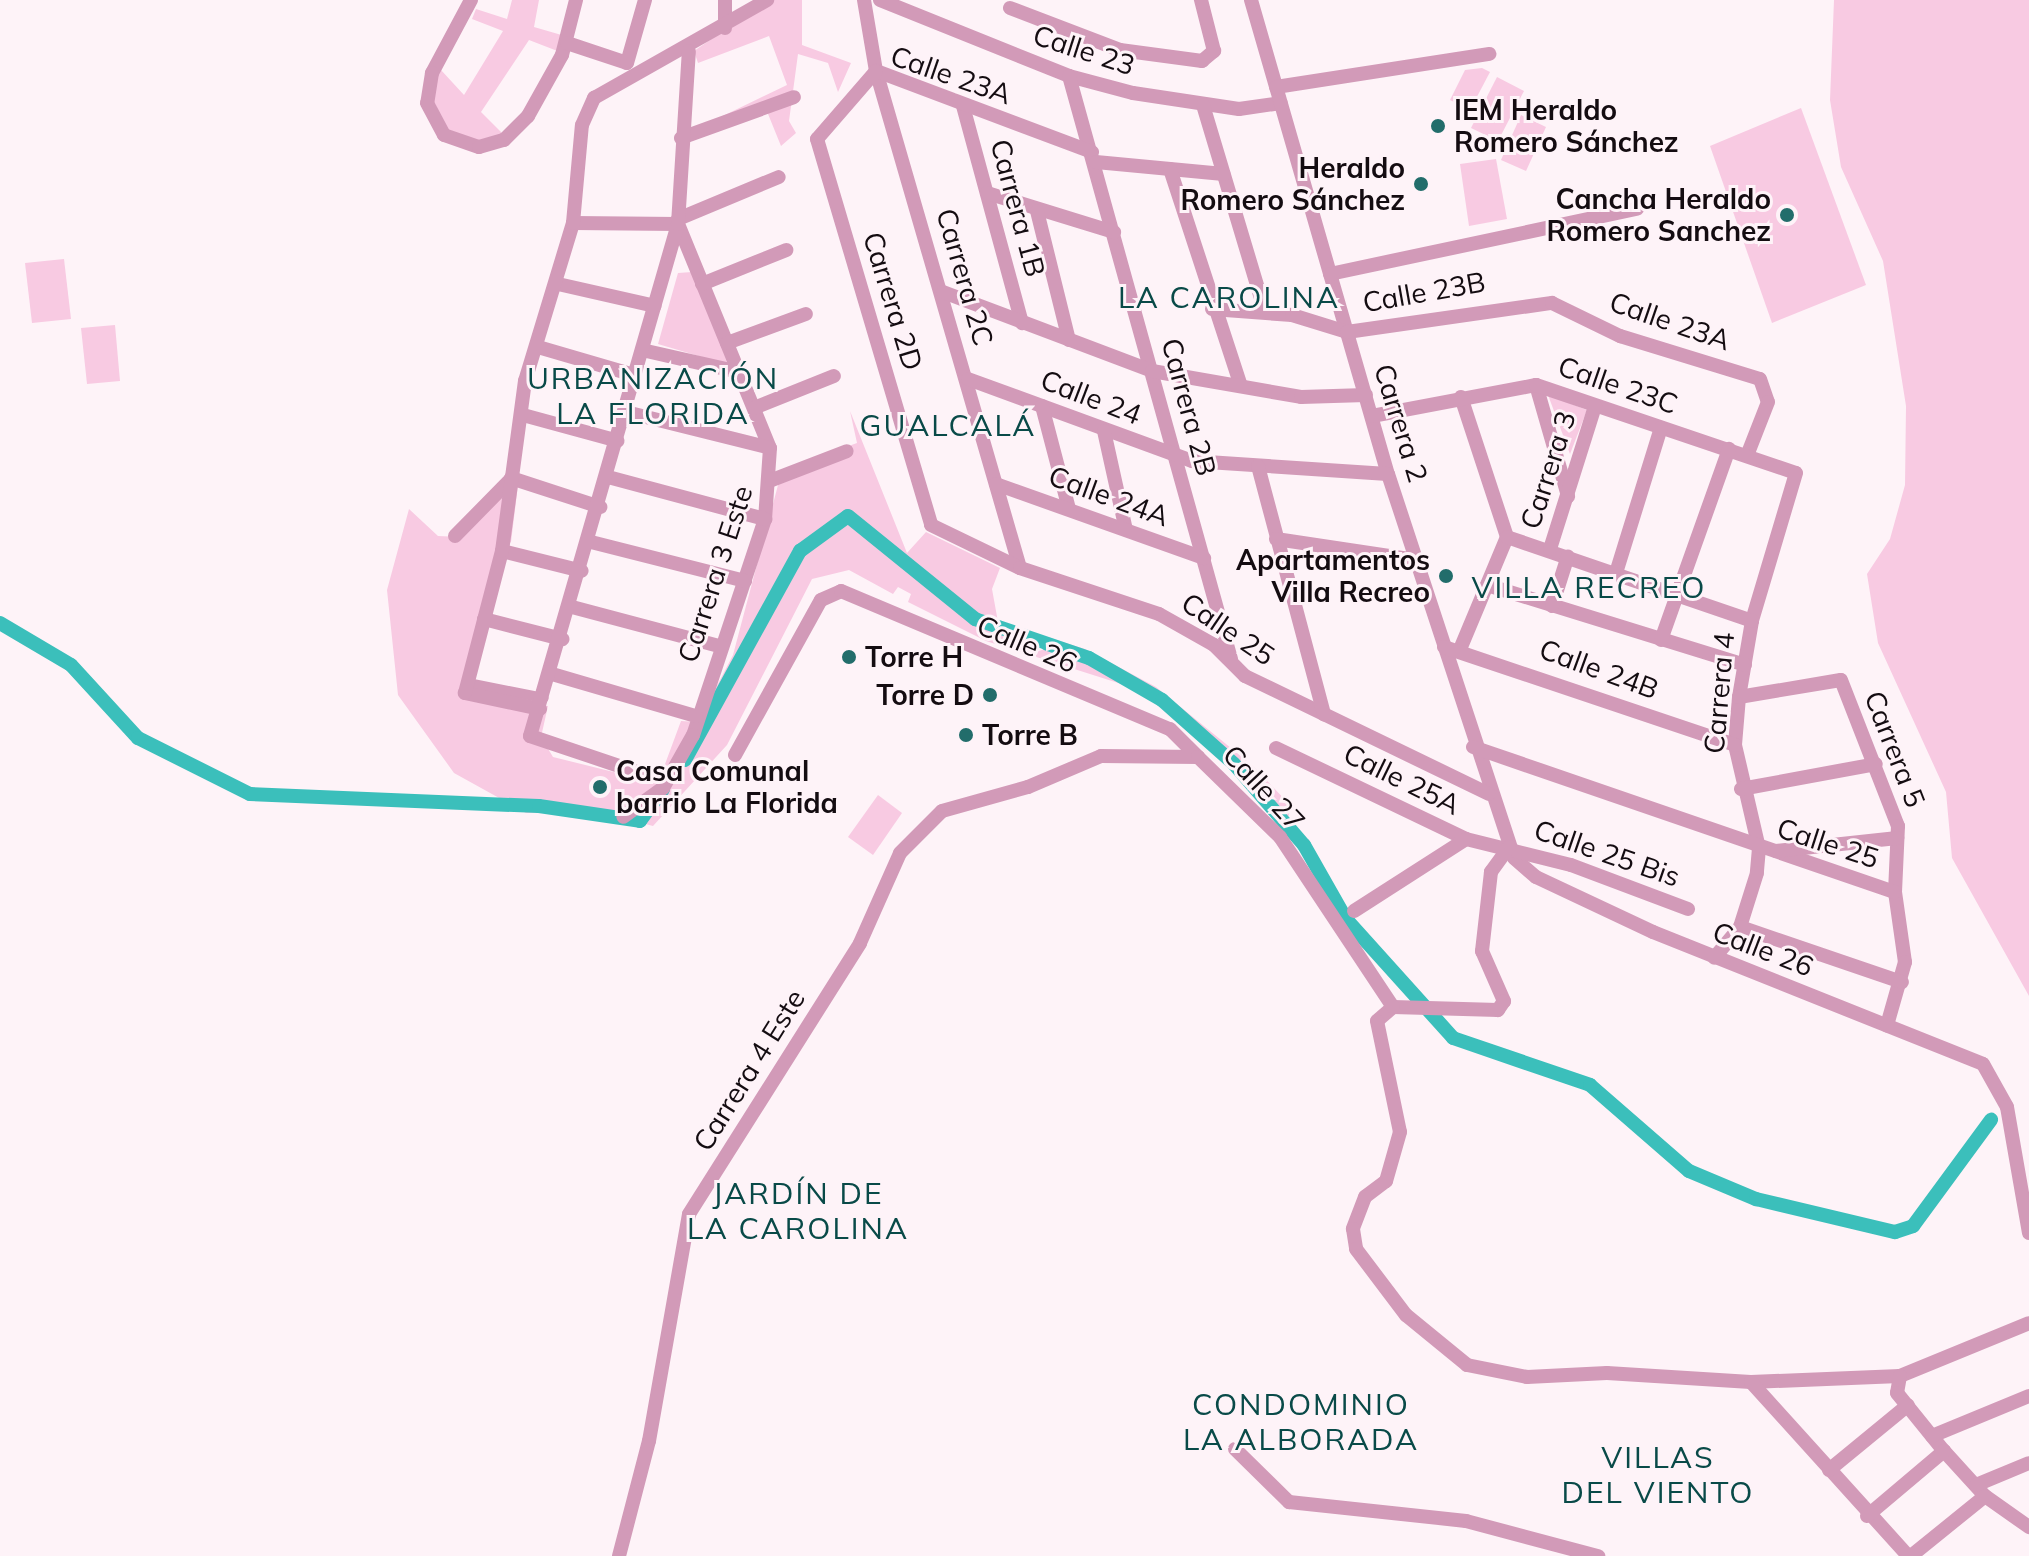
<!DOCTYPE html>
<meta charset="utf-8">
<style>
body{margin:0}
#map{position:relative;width:2029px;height:1556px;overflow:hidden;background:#fef3f8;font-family:Mulish,sans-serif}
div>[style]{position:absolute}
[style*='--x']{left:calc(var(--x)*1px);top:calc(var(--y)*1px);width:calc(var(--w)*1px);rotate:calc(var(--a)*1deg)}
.green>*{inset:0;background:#f8cae2}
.canal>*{height:14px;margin:-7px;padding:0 7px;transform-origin:7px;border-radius:7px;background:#3bbfbb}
.pedestrian>*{height:10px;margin:-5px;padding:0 5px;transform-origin:5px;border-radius:5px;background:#d29ab8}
.minor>*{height:14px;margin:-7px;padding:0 7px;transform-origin:7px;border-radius:7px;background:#d29ab8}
.dots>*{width:22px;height:22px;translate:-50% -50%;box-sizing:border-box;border:4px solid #fef3f8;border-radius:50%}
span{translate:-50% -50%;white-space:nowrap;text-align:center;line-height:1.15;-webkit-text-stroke:6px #fef3f8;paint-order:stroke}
.street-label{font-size:28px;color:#140c11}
.poi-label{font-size:28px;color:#140c11;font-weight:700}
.left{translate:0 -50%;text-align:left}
.right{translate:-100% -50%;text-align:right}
.neighbourhood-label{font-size:30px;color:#094a48;letter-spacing:2px}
</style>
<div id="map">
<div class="green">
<div style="clip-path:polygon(512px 0,539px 0,534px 27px,565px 36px,560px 52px,529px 40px,481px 112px,503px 134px,477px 142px,449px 131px,433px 100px,437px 77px,441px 70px,464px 95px,503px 31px,472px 19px,476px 9px,507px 19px)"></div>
<div style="clip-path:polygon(768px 0,802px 0,802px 45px,851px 63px,838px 92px,828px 63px,798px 54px,789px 121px,796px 133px,781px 146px,766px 109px,696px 129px,787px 85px,769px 36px,698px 63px,694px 51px)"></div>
<div style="clip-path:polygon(1834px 0,2029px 0,2029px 996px,1952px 858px,1946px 792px,1878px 643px,1867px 574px,1890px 539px,1905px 485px,1906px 406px,1883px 261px,1841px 167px,1830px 100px)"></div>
<div style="clip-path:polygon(1482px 68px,1490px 72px,1470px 110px,1450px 100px,1465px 70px)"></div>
<div style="clip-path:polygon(1497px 77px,1524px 91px,1498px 141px,1471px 128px)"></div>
<div style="clip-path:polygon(1801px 108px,1866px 285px,1772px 323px,1710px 146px)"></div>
<div style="clip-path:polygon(1521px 115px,1546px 127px,1526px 171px,1501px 160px)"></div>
<div style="clip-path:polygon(1496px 159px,1507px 219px,1469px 226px,1460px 164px)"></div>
<div style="clip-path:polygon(64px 259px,71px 319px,32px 323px,25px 263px)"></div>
<div style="clip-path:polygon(692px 272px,729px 365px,658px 344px,678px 273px)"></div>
<div style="clip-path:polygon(115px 325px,120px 381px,87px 384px,81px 328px)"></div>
<div style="clip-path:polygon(1548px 395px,1587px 410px,1570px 454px)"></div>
<div style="clip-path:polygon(850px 411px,907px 553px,926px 532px,1000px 568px,992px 589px,998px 622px,1085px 649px,1156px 687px,1253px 766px,1291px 806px,1287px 823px,1187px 722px,1134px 688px,986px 641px,908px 602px,911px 594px,898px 587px,893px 594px,849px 570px,812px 579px,727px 745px,653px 826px,596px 811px,526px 813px,454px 773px,398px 695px,387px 590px,409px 509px,438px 536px,461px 537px,519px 477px,511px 542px,498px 553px,468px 673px,493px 699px,548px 706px,541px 737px,553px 757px,658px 783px,681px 721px,698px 722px,733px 655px,782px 470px,857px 443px)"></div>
<div style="clip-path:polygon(878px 795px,902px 813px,873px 855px,848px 837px)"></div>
</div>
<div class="canal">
<div style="--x:0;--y:623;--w:82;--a:30.6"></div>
<div style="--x:71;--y:665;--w:99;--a:47.5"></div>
<div style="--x:138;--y:738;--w:125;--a:26.6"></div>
<div style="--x:250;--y:794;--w:289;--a:2.4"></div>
<div style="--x:539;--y:806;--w:102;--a:8.4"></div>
<div style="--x:640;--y:821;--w:39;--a:-54"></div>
<div style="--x:685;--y:760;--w:239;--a:-61.2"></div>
<div style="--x:800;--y:551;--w:59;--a:-36.1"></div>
<div style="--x:848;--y:516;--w:164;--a:39"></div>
<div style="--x:975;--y:619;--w:120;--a:18.9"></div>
<div style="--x:1089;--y:658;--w:84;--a:29.9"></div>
<div style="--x:1162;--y:700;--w:96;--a:41.6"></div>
<div style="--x:1234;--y:764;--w:107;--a:49.2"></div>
<div style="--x:1304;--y:845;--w:85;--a:60.4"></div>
<div style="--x:1346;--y:919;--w:160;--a:48"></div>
<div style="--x:1453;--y:1038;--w:145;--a:18.9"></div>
<div style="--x:1590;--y:1085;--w:131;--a:41"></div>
<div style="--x:1689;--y:1171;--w:73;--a:22.7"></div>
<div style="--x:1756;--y:1199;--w:143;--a:13.4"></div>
<div style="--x:1895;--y:1232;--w:19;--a:-18"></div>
<div style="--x:1913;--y:1226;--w:132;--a:-53.7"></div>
</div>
<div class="pedestrian">
<div style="--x:473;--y:684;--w:72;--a:11.2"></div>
</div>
<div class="minor">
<div style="--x:471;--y:0;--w:83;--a:118.1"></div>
<div style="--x:432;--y:73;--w:30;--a:99"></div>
<div style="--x:427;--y:103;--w:36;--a:62"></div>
<div style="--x:444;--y:135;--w:37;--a:19"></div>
<div style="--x:479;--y:147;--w:26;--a:-16"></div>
<div style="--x:504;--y:140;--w:34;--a:-45"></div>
<div style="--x:528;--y:116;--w:70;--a:-60.9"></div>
<div style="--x:562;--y:55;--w:57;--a:-75.7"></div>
<div style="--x:864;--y:0;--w:72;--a:80.4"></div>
<div style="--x:876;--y:71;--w:517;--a:73.84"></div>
<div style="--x:880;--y:0;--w:204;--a:21.9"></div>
<div style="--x:1069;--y:76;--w:66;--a:14.9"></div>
<div style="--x:1133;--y:93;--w:107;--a:8.6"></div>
<div style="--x:1239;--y:109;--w:42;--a:-8.1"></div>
<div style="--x:1251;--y:0;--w:493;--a:73.9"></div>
<div style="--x:1388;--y:474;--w:404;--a:71.8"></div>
<div style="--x:1514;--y:858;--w:29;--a:41"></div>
<div style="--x:1536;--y:877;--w:129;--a:25.2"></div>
<div style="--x:1653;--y:932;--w:355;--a:21.8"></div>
<div style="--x:1983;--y:1064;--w:49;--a:60.8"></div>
<div style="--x:2007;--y:1107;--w:128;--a:80.1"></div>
<div style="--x:1010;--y:8;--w:118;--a:20.9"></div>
<div style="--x:1120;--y:50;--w:83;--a:7.6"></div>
<div style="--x:1202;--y:61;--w:16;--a:-40"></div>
<div style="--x:1214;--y:51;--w:53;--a:-104.3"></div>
<div style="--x:725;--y:28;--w:28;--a:-90"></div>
<div style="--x:567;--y:43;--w:63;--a:18.4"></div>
<div style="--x:627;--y:63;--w:66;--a:-74.1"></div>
<div style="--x:1069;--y:76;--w:605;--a:74.47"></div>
<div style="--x:1276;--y:87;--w:216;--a:-8.8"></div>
<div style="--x:1203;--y:105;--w:216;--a:73.3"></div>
<div style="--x:963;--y:106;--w:225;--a:74.8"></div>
<div style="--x:681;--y:138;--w:120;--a:-19.9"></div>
<div style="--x:1092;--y:152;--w:231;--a:-159.4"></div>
<div style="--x:876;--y:71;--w:90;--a:130.9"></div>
<div style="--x:817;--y:139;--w:402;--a:73.5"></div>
<div style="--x:931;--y:525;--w:99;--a:25.8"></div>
<div style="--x:1020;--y:568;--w:146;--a:18.3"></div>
<div style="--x:1159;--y:614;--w:63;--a:29.4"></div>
<div style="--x:1214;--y:645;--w:44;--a:45"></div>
<div style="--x:1245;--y:676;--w:271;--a:25.8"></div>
<div style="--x:1096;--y:162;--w:128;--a:5.4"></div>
<div style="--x:1170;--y:169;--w:225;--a:71.9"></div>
<div style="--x:987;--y:193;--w:133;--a:17.1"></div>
<div style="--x:1037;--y:211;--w:133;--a:76.1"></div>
<div style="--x:678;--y:219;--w:109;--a:-22.6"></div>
<div style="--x:573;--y:223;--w:105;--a:0.5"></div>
<div style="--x:678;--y:224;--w:242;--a:67.7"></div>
<div style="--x:770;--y:448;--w:71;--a:94"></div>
<div style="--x:765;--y:519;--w:228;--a:108.4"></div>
<div style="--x:693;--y:735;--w:61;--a:119.5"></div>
<div style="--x:663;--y:788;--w:49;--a:144.1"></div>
<div style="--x:1330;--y:274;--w:314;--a:-12"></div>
<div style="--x:558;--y:284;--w:99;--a:12.8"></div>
<div style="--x:702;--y:284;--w:91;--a:-22"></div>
<div style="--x:943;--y:292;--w:223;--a:20.7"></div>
<div style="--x:1152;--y:371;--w:151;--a:9.9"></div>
<div style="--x:1301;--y:397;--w:65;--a:-1.8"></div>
<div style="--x:1212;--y:309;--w:80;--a:4.3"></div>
<div style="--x:1292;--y:315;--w:58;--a:17.2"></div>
<div style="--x:1347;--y:332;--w:207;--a:-8.1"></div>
<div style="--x:1552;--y:303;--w:76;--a:25.9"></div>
<div style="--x:1620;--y:336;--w:146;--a:17.1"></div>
<div style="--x:1760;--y:379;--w:24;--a:71"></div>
<div style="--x:1768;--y:402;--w:55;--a:111.4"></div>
<div style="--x:727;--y:343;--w:84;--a:-20.2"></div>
<div style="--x:538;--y:347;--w:100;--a:16.3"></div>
<div style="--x:642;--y:350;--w:99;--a:12.8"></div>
<div style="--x:968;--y:379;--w:239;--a:20.1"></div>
<div style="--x:1192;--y:461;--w:196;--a:3.8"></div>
<div style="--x:1536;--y:385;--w:116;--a:73.9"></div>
<div style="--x:1461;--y:397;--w:147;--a:71.8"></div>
<div style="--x:1507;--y:537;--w:119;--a:112.7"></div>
<div style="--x:1042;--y:406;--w:106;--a:75.3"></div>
<div style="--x:754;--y:408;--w:86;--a:-21.8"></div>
<div style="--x:626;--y:412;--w:148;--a:14"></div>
<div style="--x:523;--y:415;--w:98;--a:15.3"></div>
<div style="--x:1372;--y:416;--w:167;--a:-10.7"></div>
<div style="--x:1536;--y:385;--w:274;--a:18.7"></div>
<div style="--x:1796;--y:473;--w:154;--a:106.6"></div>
<div style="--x:1752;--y:621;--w:77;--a:99.7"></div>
<div style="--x:1739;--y:697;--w:48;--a:94.8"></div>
<div style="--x:1735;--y:745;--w:106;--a:76.9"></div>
<div style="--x:1759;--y:848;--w:25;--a:95"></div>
<div style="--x:1757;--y:873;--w:57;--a:107.5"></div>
<div style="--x:1740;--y:927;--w:40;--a:130"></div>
<div style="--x:1104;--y:431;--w:101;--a:77.5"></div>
<div style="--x:1258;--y:466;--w:257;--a:75.1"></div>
<div style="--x:608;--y:477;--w:163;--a:15"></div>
<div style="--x:511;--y:478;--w:94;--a:18"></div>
<div style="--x:772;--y:480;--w:80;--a:-21.1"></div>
<div style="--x:996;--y:484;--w:221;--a:19.6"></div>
<div style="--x:455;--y:536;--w:80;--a:-45.5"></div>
<div style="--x:1507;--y:537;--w:259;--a:18.9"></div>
<div style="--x:1276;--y:539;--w:143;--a:8.5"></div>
<div style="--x:591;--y:542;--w:159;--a:14.2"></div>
<div style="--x:1550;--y:549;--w:150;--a:-72.5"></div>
<div style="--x:502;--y:551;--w:82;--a:14"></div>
<div style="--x:1616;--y:573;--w:152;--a:-72.8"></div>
<div style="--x:1487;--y:585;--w:270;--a:17.2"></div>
<div style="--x:1552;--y:606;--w:52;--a:-72.3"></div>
<div style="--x:572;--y:607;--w:155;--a:14.9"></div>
<div style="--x:484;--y:619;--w:81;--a:14.4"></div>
<div style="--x:1661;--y:640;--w:203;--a:-70.4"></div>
<div style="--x:1444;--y:647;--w:307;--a:18.6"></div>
<div style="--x:552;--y:674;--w:150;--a:16.3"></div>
<div style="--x:1739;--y:697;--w:103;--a:-9.5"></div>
<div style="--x:1841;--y:680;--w:157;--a:68.7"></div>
<div style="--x:1898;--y:826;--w:66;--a:92.6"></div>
<div style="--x:1895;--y:892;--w:71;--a:81.9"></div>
<div style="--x:1905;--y:962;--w:66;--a:105.9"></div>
<div style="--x:540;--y:709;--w:77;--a:-168"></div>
<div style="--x:465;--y:693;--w:147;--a:-75.4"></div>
<div style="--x:502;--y:551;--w:172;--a:-82.3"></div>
<div style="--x:525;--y:381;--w:165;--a:-73.1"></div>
<div style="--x:573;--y:223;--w:98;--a:-84.8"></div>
<div style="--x:582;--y:125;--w:30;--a:-66"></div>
<div style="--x:594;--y:98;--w:199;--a:-29.5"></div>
<div style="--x:1473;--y:747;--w:446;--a:19"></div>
<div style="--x:1276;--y:748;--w:211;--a:25.6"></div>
<div style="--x:1466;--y:839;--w:108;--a:13.9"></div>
<div style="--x:1571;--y:865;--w:125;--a:20.6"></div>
<div style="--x:735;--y:755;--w:177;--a:-61"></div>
<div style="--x:821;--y:600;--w:22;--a:-24"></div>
<div style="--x:841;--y:591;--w:357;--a:22.8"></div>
<div style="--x:1170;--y:729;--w:40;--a:45"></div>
<div style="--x:640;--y:773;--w:116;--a:-161.4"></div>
<div style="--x:530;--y:736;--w:533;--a:-73.88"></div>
<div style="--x:678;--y:224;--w:173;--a:-86.4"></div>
<div style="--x:1741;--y:789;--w:137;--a:-10.5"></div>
<div style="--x:1509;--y:847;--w:31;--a:126"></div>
<div style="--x:1491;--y:872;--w:80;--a:96.5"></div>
<div style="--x:1482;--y:951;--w:55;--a:66.3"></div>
<div style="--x:1504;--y:1001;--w:11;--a:124"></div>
<div style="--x:1498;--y:1010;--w:105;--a:-178.4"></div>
<div style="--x:1393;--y:1007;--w:21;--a:139"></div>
<div style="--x:1377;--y:1021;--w:113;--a:78.3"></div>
<div style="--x:1400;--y:1132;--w:51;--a:105.9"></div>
<div style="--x:1386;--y:1181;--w:26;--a:143"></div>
<div style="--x:1365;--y:1197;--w:34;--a:111"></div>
<div style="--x:1353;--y:1229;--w:20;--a:81"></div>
<div style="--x:1356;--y:1249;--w:83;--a:52.9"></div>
<div style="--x:1406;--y:1315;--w:79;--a:39.3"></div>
<div style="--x:1467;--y:1365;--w:61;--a:11.3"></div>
<div style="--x:1527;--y:1377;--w:80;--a:-2.9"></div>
<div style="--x:1607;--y:1373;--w:144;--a:3.6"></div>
<div style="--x:1751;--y:1382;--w:149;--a:-2.3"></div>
<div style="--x:1900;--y:1376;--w:139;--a:-22.3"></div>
<div style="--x:1776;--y:851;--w:122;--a:-6.1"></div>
<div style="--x:1354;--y:911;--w:133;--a:-32.7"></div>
<div style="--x:1740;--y:927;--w:171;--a:18.8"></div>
<div style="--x:1900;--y:1376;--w:17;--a:100"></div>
<div style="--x:1897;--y:1393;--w:75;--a:51"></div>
<div style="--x:1944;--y:1451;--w:61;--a:47.7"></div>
<div style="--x:1985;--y:1496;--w:54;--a:35.2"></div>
<div style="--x:1751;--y:1382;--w:234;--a:47.9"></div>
<div style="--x:1932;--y:1436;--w:105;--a:-22.4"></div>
<div style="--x:1235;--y:1449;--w:76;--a:44.5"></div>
<div style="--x:1289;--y:1502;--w:178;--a:6.1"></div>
<div style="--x:1466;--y:1521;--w:137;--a:14.9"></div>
<div style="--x:1829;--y:1470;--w:102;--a:-39.4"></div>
<div style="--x:1976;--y:1485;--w:57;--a:-22.5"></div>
<div style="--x:1867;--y:1516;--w:101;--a:-40.2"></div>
<div style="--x:619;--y:1556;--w:119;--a:-75.4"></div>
<div style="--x:649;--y:1441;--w:230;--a:-80"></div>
<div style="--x:689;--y:1214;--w:320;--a:-57.7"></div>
<div style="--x:860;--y:943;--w:98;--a:-66"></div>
<div style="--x:900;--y:853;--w:59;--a:-45"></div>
<div style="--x:942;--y:811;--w:89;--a:-15.6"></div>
<div style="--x:1028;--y:787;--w:79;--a:-23"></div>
<div style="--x:1101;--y:756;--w:97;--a:0.6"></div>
<div style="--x:1198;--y:757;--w:115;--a:44.3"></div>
<div style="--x:1280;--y:837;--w:204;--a:56.4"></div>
<div style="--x:1911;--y:1556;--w:95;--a:-39"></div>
</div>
<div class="dots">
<div style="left:1438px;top:126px;background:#226d6b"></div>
<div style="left:1421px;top:184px;background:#226d6b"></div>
<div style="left:1787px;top:215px;background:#226d6b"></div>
<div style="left:1446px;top:576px;background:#226d6b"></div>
<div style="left:849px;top:657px;background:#226d6b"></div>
<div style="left:990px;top:695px;background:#226d6b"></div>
<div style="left:966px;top:735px;background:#226d6b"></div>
<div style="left:600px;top:787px;background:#226d6b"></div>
</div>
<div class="street-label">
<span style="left:1084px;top:50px;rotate:18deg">Calle 23</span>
<span style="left:951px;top:75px;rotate:19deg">Calle 23A</span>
<span style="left:1018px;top:208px;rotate:75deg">Carrera 1B</span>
<span style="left:965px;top:277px;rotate:74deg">Carrera 2C</span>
<span style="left:1424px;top:292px;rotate:-10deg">Calle 23B</span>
<span style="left:893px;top:301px;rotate:73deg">Carrera 2D</span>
<span style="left:1670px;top:321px;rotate:19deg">Calle 23A</span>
<span style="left:1618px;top:385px;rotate:19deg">Calle 23C</span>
<span style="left:1091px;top:397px;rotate:21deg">Calle 24</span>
<span style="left:1189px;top:407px;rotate:75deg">Carrera 2B</span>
<span style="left:1401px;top:423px;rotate:73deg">Carrera 2</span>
<span style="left:1548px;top:470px;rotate:-72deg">Carrera 3</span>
<span style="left:1109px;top:496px;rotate:20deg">Calle 24A</span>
<span style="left:715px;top:574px;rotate:-72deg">Carrera 3 Este</span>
<span style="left:1228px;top:629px;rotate:34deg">Calle 25</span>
<span style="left:1027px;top:644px;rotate:23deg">Calle 26</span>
<span style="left:1599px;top:669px;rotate:20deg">Calle 24B</span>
<span style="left:1719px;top:693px;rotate:-85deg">Carrera 4</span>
<span style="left:1895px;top:749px;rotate:69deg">Carrera 5</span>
<span style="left:1402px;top:779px;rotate:26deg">Calle 25A</span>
<span style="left:1264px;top:788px;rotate:47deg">Calle 27</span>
<span style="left:1828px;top:843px;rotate:18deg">Calle 25</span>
<span style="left:1607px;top:853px;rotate:19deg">Calle 25 Bis</span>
<span style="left:1763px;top:949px;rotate:21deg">Calle 26</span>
<span style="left:749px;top:1070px;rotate:-58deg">Carrera 4 Este</span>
</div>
<div class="poi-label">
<span class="left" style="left:1454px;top:126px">IEM Heraldo<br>Romero Sánchez</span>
<span class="right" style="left:1405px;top:184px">Heraldo<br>Romero Sánchez</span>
<span class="right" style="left:1771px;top:215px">Cancha Heraldo<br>Romero Sanchez</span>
<span class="right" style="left:1430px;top:576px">Apartamentos<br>Villa Recreo</span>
<span class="left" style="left:865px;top:657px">Torre H</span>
<span class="right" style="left:974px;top:695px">Torre D</span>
<span class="left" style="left:982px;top:735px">Torre B</span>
<span class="left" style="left:616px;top:787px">Casa Comunal<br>barrio La Florida</span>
</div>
<div class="neighbourhood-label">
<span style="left:1229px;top:297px">LA CAROLINA</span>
<span style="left:653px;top:395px">URBANIZACIÓN<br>LA FLORIDA</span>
<span style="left:948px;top:425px">GUALCALÁ</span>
<span style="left:1589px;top:587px">VILLA RECREO</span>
<span style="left:798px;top:1210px">JARDÍN DE<br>LA CAROLINA</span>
<span style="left:1301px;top:1421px">CONDOMINIO<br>LA ALBORADA</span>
<span style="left:1658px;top:1474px">VILLAS<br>DEL VIENTO</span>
</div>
</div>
